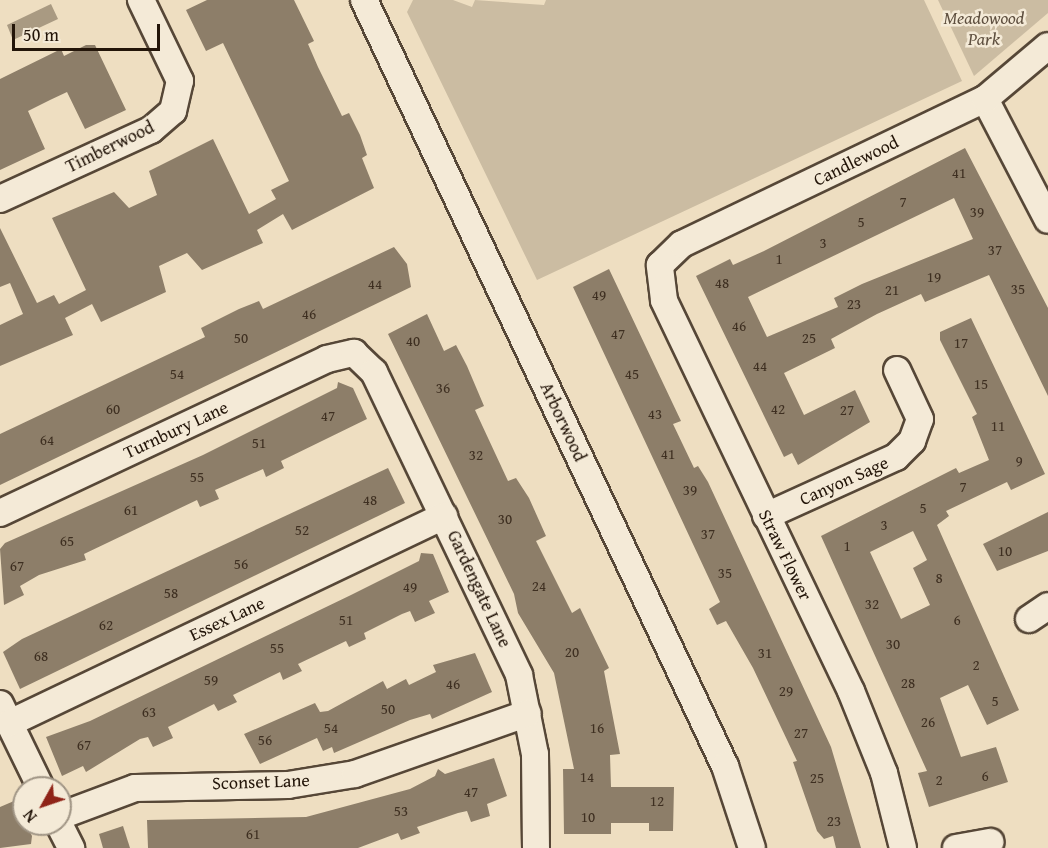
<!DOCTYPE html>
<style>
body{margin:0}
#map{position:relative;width:1048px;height:848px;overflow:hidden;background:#eedec1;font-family:"Gentium Book Plus",serif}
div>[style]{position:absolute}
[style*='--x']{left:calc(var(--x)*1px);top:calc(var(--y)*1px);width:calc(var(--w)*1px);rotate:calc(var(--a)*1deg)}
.green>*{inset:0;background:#cbbca2}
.water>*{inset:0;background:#a99a82}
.building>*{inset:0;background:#8d7e69}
.roads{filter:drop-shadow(2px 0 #564737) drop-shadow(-2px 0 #564737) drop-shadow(0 2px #564737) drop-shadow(0 -2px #564737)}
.minor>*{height:26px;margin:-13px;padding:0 13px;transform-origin:13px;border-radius:13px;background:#f4ead7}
span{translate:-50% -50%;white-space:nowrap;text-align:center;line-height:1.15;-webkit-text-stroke:5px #f4ead7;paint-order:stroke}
.number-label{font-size:15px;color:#3e2f21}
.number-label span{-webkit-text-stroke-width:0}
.park-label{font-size:18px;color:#5e4f3f;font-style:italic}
.street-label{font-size:18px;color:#231509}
.north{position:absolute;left:12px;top:776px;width:60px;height:60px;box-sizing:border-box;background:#f4ead7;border:2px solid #a09585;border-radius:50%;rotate:230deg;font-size:16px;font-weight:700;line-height:24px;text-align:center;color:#231509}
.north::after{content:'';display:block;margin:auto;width:21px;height:27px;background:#8f2418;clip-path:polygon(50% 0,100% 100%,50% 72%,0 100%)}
.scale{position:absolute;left:12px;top:24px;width:148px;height:27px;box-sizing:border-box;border:3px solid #231509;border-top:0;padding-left:8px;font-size:18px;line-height:21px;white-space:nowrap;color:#231509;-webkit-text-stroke:4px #f4ead7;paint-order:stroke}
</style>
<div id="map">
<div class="green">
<div style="clip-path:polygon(413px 0,453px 0,472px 7px,475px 0,544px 5px,546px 0,924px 0,962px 81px,537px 280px,407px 12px)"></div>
<div style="clip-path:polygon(938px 0,1048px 0,1048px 13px,974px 76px)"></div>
</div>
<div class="water">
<div style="clip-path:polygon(51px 4px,58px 19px,13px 40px,7px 25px)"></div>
</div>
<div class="building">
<div style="clip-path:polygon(207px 0,294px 0,314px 41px,308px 44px,318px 67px,342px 116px,349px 113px,360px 135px,367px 155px,362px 158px,374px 188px,292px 230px,283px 214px,257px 230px,263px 243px,202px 270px,187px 253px,159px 266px,166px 292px,101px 322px,92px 304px,65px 318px,73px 335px,0 366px,0 325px,23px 314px,10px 283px,0 287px,0 228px,37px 303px,54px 295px,59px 304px,86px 290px,52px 218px,114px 192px,129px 208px,157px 195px,149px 171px,213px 139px,249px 214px,276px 199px,271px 190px,289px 181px,223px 43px,206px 51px,186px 10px)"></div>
<div style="clip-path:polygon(86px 45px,95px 45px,126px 110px,85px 129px,67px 92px,50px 100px,28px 111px,45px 149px,0 170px,0 79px,61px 49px,64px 56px)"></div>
<div style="clip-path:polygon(evenodd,965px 148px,1048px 308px,1048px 396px,989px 275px,925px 302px,921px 294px,877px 314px,831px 339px,835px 348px,784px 373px,804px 415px,855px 390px,870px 422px,798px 465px,792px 453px,784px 457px,696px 276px,730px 259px,733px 265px,764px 251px,965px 148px,954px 198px,973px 239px,862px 284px,834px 298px,838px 307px,767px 337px,748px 297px,954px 198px)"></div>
<div style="clip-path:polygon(394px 247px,407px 264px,411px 287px,0 485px,0 434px,205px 337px,201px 328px,239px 309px,259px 301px,263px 309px)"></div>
<div style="clip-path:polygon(609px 269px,681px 421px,673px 424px,694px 468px,698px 466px,708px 482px,831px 747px,861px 848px,836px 848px,833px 836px,824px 839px,817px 831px,793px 762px,797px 761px,753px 668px,726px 621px,717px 625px,709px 609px,720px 602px,573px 287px)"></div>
<div style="clip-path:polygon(427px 314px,444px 351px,456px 345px,467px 366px,484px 406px,475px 410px,508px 481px,516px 478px,529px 498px,546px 536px,536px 541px,572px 613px,580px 608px,609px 668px,604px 671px,620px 754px,610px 755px,611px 787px,674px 787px,673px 831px,649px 831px,649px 823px,611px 823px,611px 834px,564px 834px,563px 769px,574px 769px,554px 673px,518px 613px,514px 594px,388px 334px)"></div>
<div style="clip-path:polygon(evenodd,971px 318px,1045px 474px,1011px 490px,1007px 482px,946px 511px,949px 516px,937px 525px,1019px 710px,987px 725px,968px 685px,940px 698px,961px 757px,996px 747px,1008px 782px,929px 807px,918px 773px,927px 771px,821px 536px,956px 468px,959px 473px,989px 460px,972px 417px,977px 414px,940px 340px,940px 332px,971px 318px,913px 531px,927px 560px,913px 568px,930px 605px,901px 619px,870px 552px,913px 531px)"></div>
<div style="clip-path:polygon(338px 382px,353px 388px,367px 419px,281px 461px,284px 468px,266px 477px,263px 469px,215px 490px,219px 499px,200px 507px,197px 500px,84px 554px,86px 560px,39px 575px,20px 586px,24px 595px,4px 605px,0 549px,5px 543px,203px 455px,337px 388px)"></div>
<div style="clip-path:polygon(388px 468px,405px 503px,20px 689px,3px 652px,22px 639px)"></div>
<div style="clip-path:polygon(1048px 512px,1048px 551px,997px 571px,983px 544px)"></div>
<div style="clip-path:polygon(421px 553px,433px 554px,449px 592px,429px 601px,435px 613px,415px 622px,410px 611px,402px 614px,364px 633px,366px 639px,349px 647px,346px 641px,298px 664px,302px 671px,283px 680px,280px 672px,233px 695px,237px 702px,218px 711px,214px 704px,168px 727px,173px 738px,153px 747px,148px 737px,140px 739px,86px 772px,83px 766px,62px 776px,46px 737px,90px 721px,351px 595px,419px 561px)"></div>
<div style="clip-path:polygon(475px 653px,492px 692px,432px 719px,430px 714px,410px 720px,334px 753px,332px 747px,323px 751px,317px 738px,260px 764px,244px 734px,315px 703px,320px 712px,328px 711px,383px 681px,387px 689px,406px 679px,409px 685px,436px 672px,433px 665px)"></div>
<div style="clip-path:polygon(494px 758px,507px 796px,487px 804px,490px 816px,471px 822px,467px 811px,458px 813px,417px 827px,420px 833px,401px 840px,398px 833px,358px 848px,148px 848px,147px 820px,306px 817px,410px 789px,435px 776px,438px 769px,445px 774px)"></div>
<div style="clip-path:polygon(14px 801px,32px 836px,31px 844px,0 848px,0 807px)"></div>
<div style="clip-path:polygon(123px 826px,130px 848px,103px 848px,99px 834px)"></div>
</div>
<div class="roads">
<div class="minor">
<div style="--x:364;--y:0;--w:847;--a:64.77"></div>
<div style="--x:725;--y:766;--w:86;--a:71.8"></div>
<div style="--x:985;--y:99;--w:136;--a:62.5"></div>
<div style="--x:0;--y:199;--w:166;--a:-24.6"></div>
<div style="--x:151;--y:130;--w:29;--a:-41"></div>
<div style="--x:173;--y:111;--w:31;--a:-77"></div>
<div style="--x:180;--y:81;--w:90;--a:-115.7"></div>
<div style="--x:0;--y:513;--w:361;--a:-25.2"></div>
<div style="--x:327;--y:359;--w:28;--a:-13"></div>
<div style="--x:354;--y:353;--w:28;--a:44"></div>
<div style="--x:374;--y:372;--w:336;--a:64.4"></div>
<div style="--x:519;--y:675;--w:81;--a:78.6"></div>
<div style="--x:535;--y:754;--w:94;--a:89.4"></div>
<div style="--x:766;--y:516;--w:143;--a:-24.4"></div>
<div style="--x:896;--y:457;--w:23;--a:-45"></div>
<div style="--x:912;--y:441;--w:23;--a:-70"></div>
<div style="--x:920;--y:419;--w:54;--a:-115.1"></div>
<div style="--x:1029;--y:619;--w:23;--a:-34"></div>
<div style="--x:0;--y:704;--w:93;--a:64"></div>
<div style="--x:10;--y:723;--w:481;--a:-25.5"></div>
<div style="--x:60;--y:816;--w:80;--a:-20.5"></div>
<div style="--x:135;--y:788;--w:153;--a:-1.1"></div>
<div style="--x:288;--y:785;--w:68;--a:-9.3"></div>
<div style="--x:355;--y:774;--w:183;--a:-19.4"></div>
<div style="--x:59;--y:824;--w:27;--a:63"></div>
<div style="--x:903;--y:848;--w:77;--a:-104.2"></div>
<div style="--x:884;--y:773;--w:88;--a:-111.9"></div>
<div style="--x:851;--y:691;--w:433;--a:-115.6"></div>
<div style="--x:664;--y:300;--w:35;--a:-97"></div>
<div style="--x:660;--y:265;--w:30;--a:-44"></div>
<div style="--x:682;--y:244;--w:336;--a:-25.6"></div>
<div style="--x:985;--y:99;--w:82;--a:-40.1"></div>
<div style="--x:956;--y:848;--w:35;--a:-10"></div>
</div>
</div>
<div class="number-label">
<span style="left:959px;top:173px">41</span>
<span style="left:903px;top:202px">7</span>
<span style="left:977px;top:212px">39</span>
<span style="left:861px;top:222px">5</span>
<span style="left:823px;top:243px">3</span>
<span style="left:995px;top:250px">37</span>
<span style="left:779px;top:259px">1</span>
<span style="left:934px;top:277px">19</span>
<span style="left:722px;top:283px">48</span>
<span style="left:375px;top:284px">44</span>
<span style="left:1018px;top:289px">35</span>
<span style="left:892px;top:290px">21</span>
<span style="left:599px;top:295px">49</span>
<span style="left:854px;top:304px">23</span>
<span style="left:309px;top:314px">46</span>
<span style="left:739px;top:326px">46</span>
<span style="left:618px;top:334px">47</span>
<span style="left:241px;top:338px">50</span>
<span style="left:809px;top:338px">25</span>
<span style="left:413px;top:341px">40</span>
<span style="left:961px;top:343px">17</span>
<span style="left:760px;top:366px">44</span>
<span style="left:177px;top:374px">54</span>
<span style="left:632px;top:374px">45</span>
<span style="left:981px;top:384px">15</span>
<span style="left:443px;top:388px">36</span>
<span style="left:113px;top:409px">60</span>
<span style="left:778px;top:409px">42</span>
<span style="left:847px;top:410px">27</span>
<span style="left:655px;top:414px">43</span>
<span style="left:328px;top:416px">47</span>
<span style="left:998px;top:426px">11</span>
<span style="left:47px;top:440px">64</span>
<span style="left:259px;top:443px">51</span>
<span style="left:668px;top:454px">41</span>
<span style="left:476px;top:455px">32</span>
<span style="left:1019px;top:461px">9</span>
<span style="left:197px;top:477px">55</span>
<span style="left:963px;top:487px">7</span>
<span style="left:690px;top:490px">39</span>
<span style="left:370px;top:500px">48</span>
<span style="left:923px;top:508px">5</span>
<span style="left:131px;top:510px">61</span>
<span style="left:505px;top:519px">30</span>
<span style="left:884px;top:525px">3</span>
<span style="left:302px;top:530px">52</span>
<span style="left:708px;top:534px">37</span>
<span style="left:67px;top:541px">65</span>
<span style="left:847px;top:546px">1</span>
<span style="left:1005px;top:551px">10</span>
<span style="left:241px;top:564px">56</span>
<span style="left:17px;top:566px">67</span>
<span style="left:725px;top:573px">35</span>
<span style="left:939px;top:578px">8</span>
<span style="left:539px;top:586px">24</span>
<span style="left:410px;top:587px">49</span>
<span style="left:171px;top:593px">58</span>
<span style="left:872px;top:604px">32</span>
<span style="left:346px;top:620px">51</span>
<span style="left:957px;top:620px">6</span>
<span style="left:106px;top:625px">62</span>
<span style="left:893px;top:644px">30</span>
<span style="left:277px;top:648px">55</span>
<span style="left:572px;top:652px">20</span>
<span style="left:765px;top:653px">31</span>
<span style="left:41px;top:656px">68</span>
<span style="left:976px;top:665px">2</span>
<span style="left:211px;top:680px">59</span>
<span style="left:908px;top:683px">28</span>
<span style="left:453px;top:684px">46</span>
<span style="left:786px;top:691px">29</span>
<span style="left:995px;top:701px">5</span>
<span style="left:388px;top:709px">50</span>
<span style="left:149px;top:712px">63</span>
<span style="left:928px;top:722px">26</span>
<span style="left:331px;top:728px">54</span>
<span style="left:597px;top:728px">16</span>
<span style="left:801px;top:733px">27</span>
<span style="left:265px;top:740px">56</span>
<span style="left:84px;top:745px">67</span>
<span style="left:985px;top:776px">6</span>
<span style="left:587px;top:777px">14</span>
<span style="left:817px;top:778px">25</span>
<span style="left:939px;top:780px">2</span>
<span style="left:471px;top:792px">47</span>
<span style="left:657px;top:801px">12</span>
<span style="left:401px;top:811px">53</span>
<span style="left:588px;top:817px">10</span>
<span style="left:834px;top:821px">23</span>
<span style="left:253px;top:834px">61</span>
</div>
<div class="park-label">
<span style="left:984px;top:29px">Meadowood<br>Park</span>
</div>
<div class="street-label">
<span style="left:110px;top:147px;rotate:-26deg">Timberwood</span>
<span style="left:856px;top:161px;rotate:-26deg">Candlewood</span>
<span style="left:563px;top:422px;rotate:65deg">Arborwood</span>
<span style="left:176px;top:430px;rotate:-25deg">Turnbury Lane</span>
<span style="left:844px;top:481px;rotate:-24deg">Canyon Sage</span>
<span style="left:785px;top:555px;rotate:64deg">Straw Flower</span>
<span style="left:479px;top:589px;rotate:65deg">Gardengate Lane</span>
<span style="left:227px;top:619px;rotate:-25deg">Essex Lane</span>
<span style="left:261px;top:782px;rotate:-2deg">Sconset Lane</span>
</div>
<div class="north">N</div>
<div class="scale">50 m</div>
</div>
